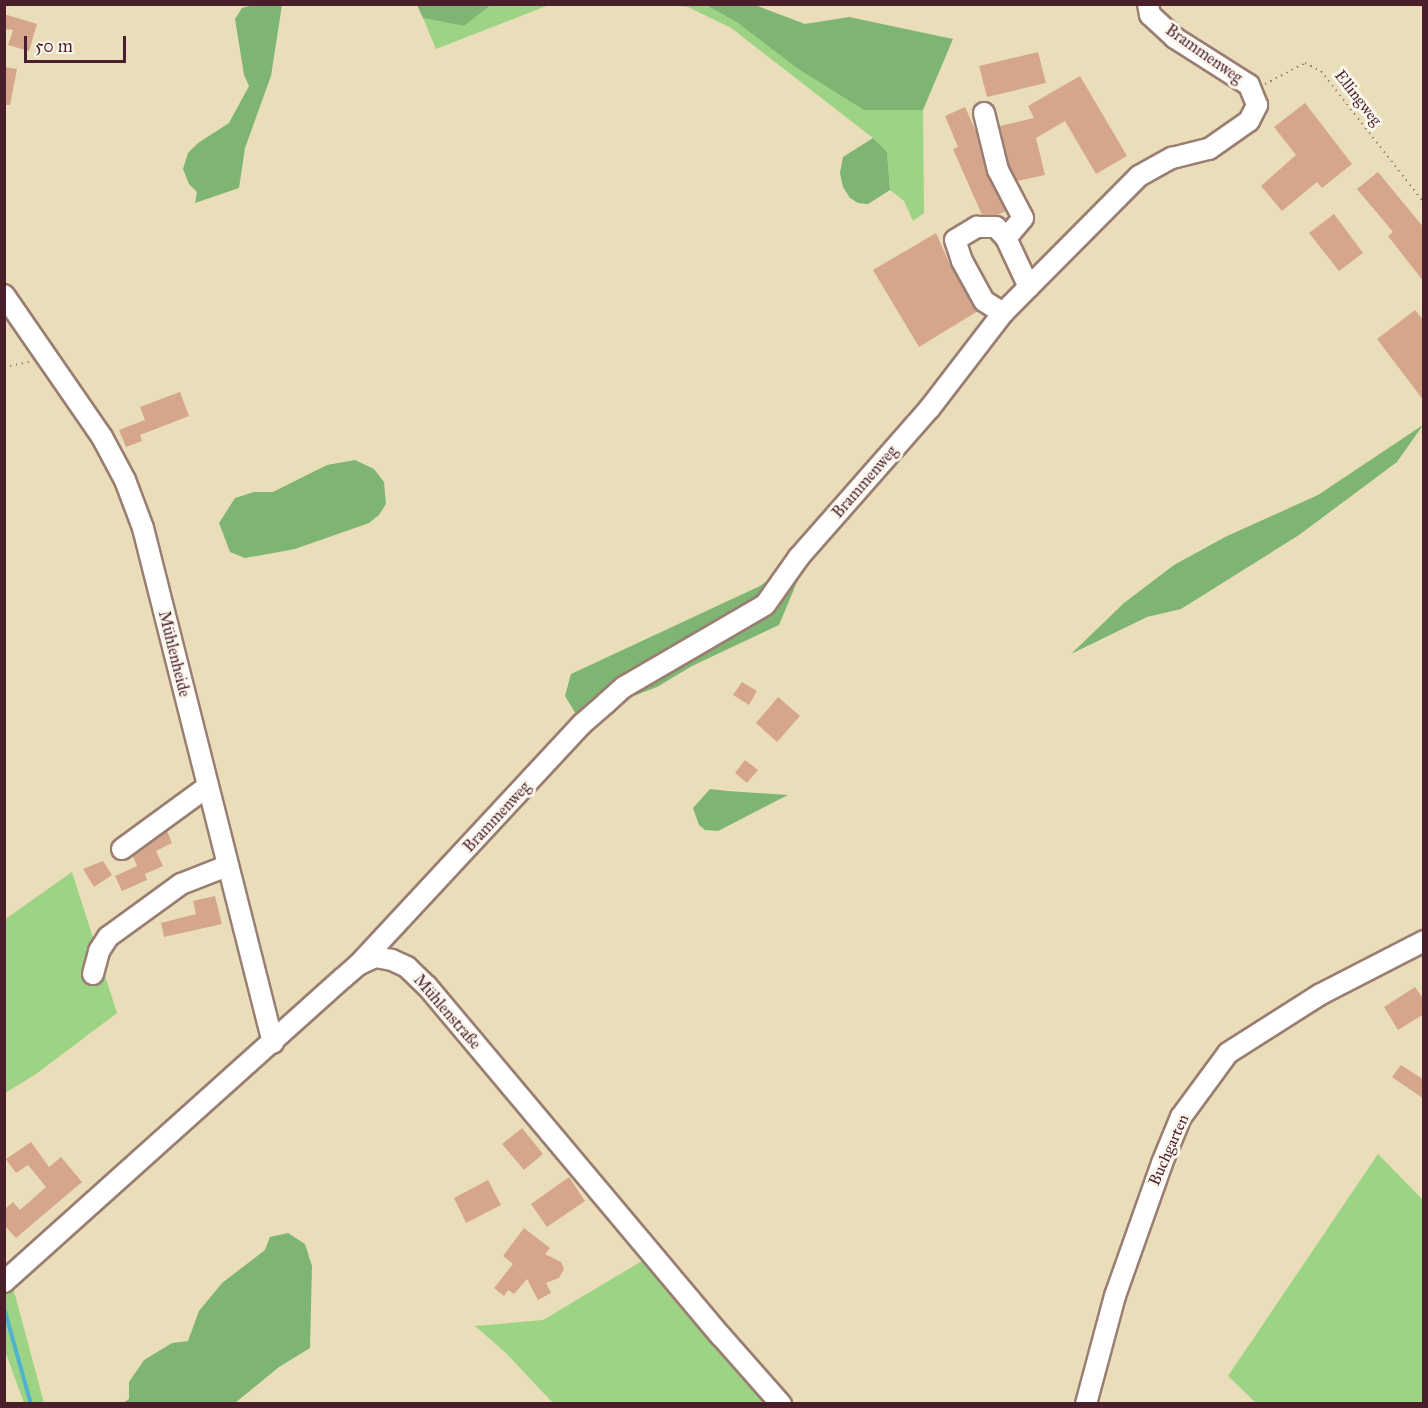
<!DOCTYPE html>
<meta charset="utf-8">
<style>
body{margin:0}
#map{position:relative;width:1428px;height:1408px;overflow:hidden;background:#eadeba;font-family:"IM FELL Great Primer",serif}
div>[style]{position:absolute}
[style*='--x']{left:calc(var(--x)*1px);top:calc(var(--y)*1px);width:calc(var(--w)*1px);rotate:calc(var(--a)*1deg)}
.green>*{inset:0;background:#9dd385}
.forest>*{inset:0;background:#7eb572}
.stream>*{height:4px;margin:-2px;padding:0 2px;transform-origin:2px;border-radius:2px;background:#4fb2ce}
.building>*{inset:0;background:#d5a68c}
.path>*{height:2px;margin-top:-1px;transform-origin:0;background:repeating-linear-gradient(90deg,#9a7e72 0 1.5px,transparent 0 6px)}
.roads{filter:drop-shadow(2px 0 #9a7e72) drop-shadow(-2px 0 #9a7e72) drop-shadow(0 2px #9a7e72) drop-shadow(0 -2px #9a7e72)}
.minor>*{height:20px;margin:-10px;padding:0 10px;transform-origin:10px;border-radius:10px;background:#fff}
span{translate:-50% -50%;white-space:nowrap;text-align:center;line-height:1.15;-webkit-text-stroke:6px #fbf7ec;paint-order:stroke}
.street-label{font-size:16px;color:#4a1f2b}
.frame{position:absolute;inset:0;border:6px solid #4a1f2b;pointer-events:none}
.scale{position:absolute;left:24px;top:36px;width:102px;height:27px;box-sizing:border-box;border:3px solid #4a1f2b;border-top:0;padding-left:8px;font-size:18px;line-height:21px;white-space:nowrap;color:#4a1f2b;-webkit-text-stroke:4px #fbf7ec;paint-order:stroke}
</style>
<div id="map">
<div class="green">
<div style="clip-path:polygon(491px 5px,549px 5px,436px 49px,423px 18px,464px 26px)"></div>
<div style="clip-path:polygon(670px 5px,706px 5px,738px 23px,864px 110px,923px 110px,924px 213px,913px 221px,904px 201px,890px 190px,887px 152px,873px 138px,731px 28px,688px 7px)"></div>
<div style="clip-path:polygon(72px 872px,117px 1013px,36px 1074px,5px 1093px,4px 920px)"></div>
<div style="clip-path:polygon(1378px 1154px,1423px 1200px,1423px 1403px,1256px 1403px,1228px 1376px)"></div>
<div style="clip-path:polygon(652px 1255px,781px 1403px,553px 1403px,506px 1353px,475px 1326px,543px 1320px)"></div>
<div style="clip-path:polygon(10px 1276px,44px 1403px,24px 1403px,5px 1351px,4px 1282px)"></div>
</div>
<div class="forest">
<div style="clip-path:polygon(253px 5px,282px 5px,271px 76px,245px 148px,239px 188px,195px 203px,197px 192px,189px 184px,183px 169px,188px 153px,198px 143px,229px 123px,249px 86px,244px 75px,235px 19px,242px 8px)"></div>
<div style="clip-path:polygon(417px 5px,491px 5px,464px 26px,423px 18px)"></div>
<div style="clip-path:polygon(706px 5px,755px 5px,805px 24px,849px 17px,953px 39px,923px 110px,864px 110px,797px 68px,738px 23px)"></div>
<div style="clip-path:polygon(873px 138px,887px 152px,890px 190px,868px 204px,858px 203px,850px 198px,843px 187px,840px 173px,843px 157px)"></div>
<div style="clip-path:polygon(1423px 425px,1397px 462px,1299px 535px,1181px 609px,1147px 617px,1071px 654px,1124px 603px,1174px 565px,1225px 537px,1318px 495px)"></div>
<div style="clip-path:polygon(355px 460px,374px 469px,384px 482px,386px 504px,379px 515px,369px 523px,295px 549px,245px 558px,230px 552px,219px 523px,235px 498px,254px 492px,273px 492px,327px 465px)"></div>
<div style="clip-path:polygon(799px 557px,797px 582px,779px 625px,692px 666px,657px 687px,636px 695px,619px 692px,582px 724px,565px 696px,571px 674px,760px 586px)"></div>
<div style="clip-path:polygon(710px 789px,728px 791px,788px 795px,718px 831px,705px 830px,699px 825px,693px 808px)"></div>
<div style="clip-path:polygon(288px 1233px,305px 1244px,312px 1266px,310px 1348px,279px 1367px,235px 1403px,123px 1403px,129px 1399px,129px 1382px,144px 1360px,172px 1343px,188px 1341px,199px 1311px,222px 1283px,265px 1250px,270px 1237px)"></div>
</div>
<div class="stream">
<div style="--x:4;--y:1308;--w:100;--a:74.3"></div>
</div>
<div class="building">
<div style="clip-path:polygon(4px 14px,37px 24px,29px 51px,8px 45px,13px 30px,4px 29px)"></div>
<div style="clip-path:polygon(1038px 52px,1046px 83px,987px 97px,979px 66px)"></div>
<div style="clip-path:polygon(4px 67px,17px 69px,10px 105px,4px 105px)"></div>
<div style="clip-path:polygon(1080px 76px,1127px 156px,1096px 174px,1065px 121px,1036px 138px,1045px 175px,1017px 181px,1009px 166px,1000px 126px,1034px 118px,1028px 106px)"></div>
<div style="clip-path:polygon(1305px 103px,1352px 164px,1322px 188px,1317px 182px,1282px 211px,1261px 186px,1296px 155px,1274px 127px)"></div>
<div style="clip-path:polygon(965px 107px,976px 132px,987px 175px,1006px 211px,997px 215px,982px 215px,953px 149px,958px 147px,945px 116px)"></div>
<div style="clip-path:polygon(1378px 172px,1424px 228px,1424px 282px,1388px 236px,1393px 232px,1357px 189px)"></div>
<div style="clip-path:polygon(1334px 214px,1363px 253px,1339px 271px,1309px 233px)"></div>
<div style="clip-path:polygon(936px 233px,951px 267px,978px 311px,919px 347px,873px 270px)"></div>
<div style="clip-path:polygon(1415px 310px,1424px 321px,1424px 401px,1377px 339px)"></div>
<div style="clip-path:polygon(180px 392px,189px 416px,140px 435px,142px 441px,126px 447px,119px 430px,145px 420px,140px 407px)"></div>
<div style="clip-path:polygon(742px 682px,757px 691px,749px 705px,733px 695px)"></div>
<div style="clip-path:polygon(778px 697px,800px 716px,777px 742px,756px 723px)"></div>
<div style="clip-path:polygon(745px 760px,758px 770px,747px 783px,735px 773px)"></div>
<div style="clip-path:polygon(167px 831px,172px 843px,156px 851px,163px 866px,145px 874px,147px 880px,122px 891px,115px 876px,137px 866px,133px 856px)"></div>
<div style="clip-path:polygon(103px 861px,112px 875px,94px 887px,83px 869px)"></div>
<div style="clip-path:polygon(215px 896px,222px 924px,164px 937px,161px 923px,196px 914px,193px 901px)"></div>
<div style="clip-path:polygon(1415px 987px,1424px 1000px,1424px 1014px,1398px 1030px,1384px 1007px)"></div>
<div style="clip-path:polygon(1401px 1065px,1424px 1080px,1424px 1099px,1392px 1077px)"></div>
<div style="clip-path:polygon(522px 1128px,543px 1154px,524px 1170px,502px 1144px)"></div>
<div style="clip-path:polygon(31px 1142px,49px 1167px,61px 1157px,82px 1182px,16px 1238px,4px 1225px,4px 1210px,13px 1202px,20px 1210px,46px 1187px,28px 1165px,16px 1173px,6px 1159px)"></div>
<div style="clip-path:polygon(569px 1177px,585px 1201px,547px 1227px,531px 1204px)"></div>
<div style="clip-path:polygon(488px 1180px,501px 1205px,466px 1223px,454px 1198px)"></div>
<div style="clip-path:polygon(524px 1228px,550px 1248px,545px 1254px,561px 1262px,564px 1269px,559px 1278px,546px 1283px,551px 1293px,538px 1300px,527px 1279px,514px 1294px,508px 1290px,504px 1296px,494px 1288px,513px 1264px,503px 1256px)"></div>
</div>
<div class="path">
<div style="--x:1265;--y:84;--w:45;--a:-27.7"></div>
<div style="--x:1305;--y:63;--w:18;--a:27"></div>
<div style="--x:1321;--y:71;--w:167;--a:52"></div>
<div style="--x:4;--y:367;--w:26;--a:-11"></div>
</div>
<div class="roads">
<div class="minor">
<div style="--x:984;--y:113;--w:59;--a:76.2"></div>
<div style="--x:998;--y:170;--w:54;--a:62.5"></div>
<div style="--x:1023;--y:218;--w:26;--a:130"></div>
<div style="--x:4;--y:295;--w:173;--a:55.4"></div>
<div style="--x:102;--y:437;--w:49;--a:61.9"></div>
<div style="--x:125;--y:480;--w:51;--a:69.4"></div>
<div style="--x:143;--y:528;--w:531;--a:75.83"></div>
<div style="--x:1003;--y:313;--w:22;--a:-148"></div>
<div style="--x:984;--y:301;--w:46;--a:-118.8"></div>
<div style="--x:962;--y:261;--w:22;--a:-108"></div>
<div style="--x:955;--y:240;--w:26;--a:-31"></div>
<div style="--x:977;--y:227;--w:19;--a:0"></div>
<div style="--x:996;--y:227;--w:15;--a:48"></div>
<div style="--x:1006;--y:238;--w:54;--a:64.9"></div>
<div style="--x:122;--y:849;--w:105;--a:-36.1"></div>
<div style="--x:358;--y:965;--w:329;--a:-47.1"></div>
<div style="--x:582;--y:724;--w:32;--a:-41"></div>
<div style="--x:606;--y:703;--w:24;--a:-42"></div>
<div style="--x:624;--y:687;--w:163;--a:-30.2"></div>
<div style="--x:765;--y:605;--w:59;--a:-54.7"></div>
<div style="--x:799;--y:557;--w:198;--a:-48.7"></div>
<div style="--x:930;--y:408;--w:120;--a:-52.5"></div>
<div style="--x:1003;--y:313;--w:193;--a:-45.2"></div>
<div style="--x:1139;--y:176;--w:38;--a:-29"></div>
<div style="--x:1172;--y:158;--w:38;--a:-14"></div>
<div style="--x:1209;--y:149;--w:49;--a:-35"></div>
<div style="--x:1249;--y:121;--w:18;--a:-63"></div>
<div style="--x:1257;--y:105;--w:22;--a:-112"></div>
<div style="--x:1249;--y:85;--w:88;--a:-147.6"></div>
<div style="--x:1175;--y:38;--w:34;--a:-137"></div>
<div style="--x:1150;--y:15;--w:11;--a:-100"></div>
<div style="--x:93;--y:974;--w:24;--a:-75"></div>
<div style="--x:99;--y:951;--w:17;--a:-57"></div>
<div style="--x:108;--y:937;--w:90;--a:-36"></div>
<div style="--x:181;--y:884;--w:49;--a:-21.4"></div>
<div style="--x:4;--y:1282;--w:455;--a:-41.9"></div>
<div style="--x:343;--y:978;--w:20;--a:-41"></div>
<div style="--x:358;--y:965;--w:19;--a:-25"></div>
<div style="--x:375;--y:957;--w:17;--a:10"></div>
<div style="--x:392;--y:960;--w:17;--a:25"></div>
<div style="--x:407;--y:967;--w:28;--a:44"></div>
<div style="--x:427;--y:986;--w:457;--a:50"></div>
<div style="--x:721;--y:1336;--w:91;--a:48.6"></div>
<div style="--x:1086;--y:1404;--w:112;--a:-75"></div>
<div style="--x:1115;--y:1296;--w:141;--a:-70.5"></div>
<div style="--x:1162;--y:1163;--w:50;--a:-67.6"></div>
<div style="--x:1181;--y:1117;--w:79;--a:-53.7"></div>
<div style="--x:1228;--y:1053;--w:110;--a:-32.4"></div>
<div style="--x:1321;--y:994;--w:116;--a:-27.2"></div>
</div>
</div>
<div class="street-label">
<span style="left:1204px;top:54px;rotate:35deg">Brammenweg</span>
<span style="left:1358px;top:98px;rotate:52deg">Ellingweg</span>
<span style="left:865px;top:482px;rotate:-49deg">Brammenweg</span>
<span style="left:174px;top:654px;rotate:76deg">Mühlenheide</span>
<span style="left:497px;top:817px;rotate:-47deg">Brammenweg</span>
<span style="left:447px;top:1012px;rotate:49deg">Mühlenstraße</span>
<span style="left:1169px;top:1150px;rotate:-66deg">Buchgarten</span>
</div>
<div class="frame"></div>
<div class="scale">50 m</div>
</div>
